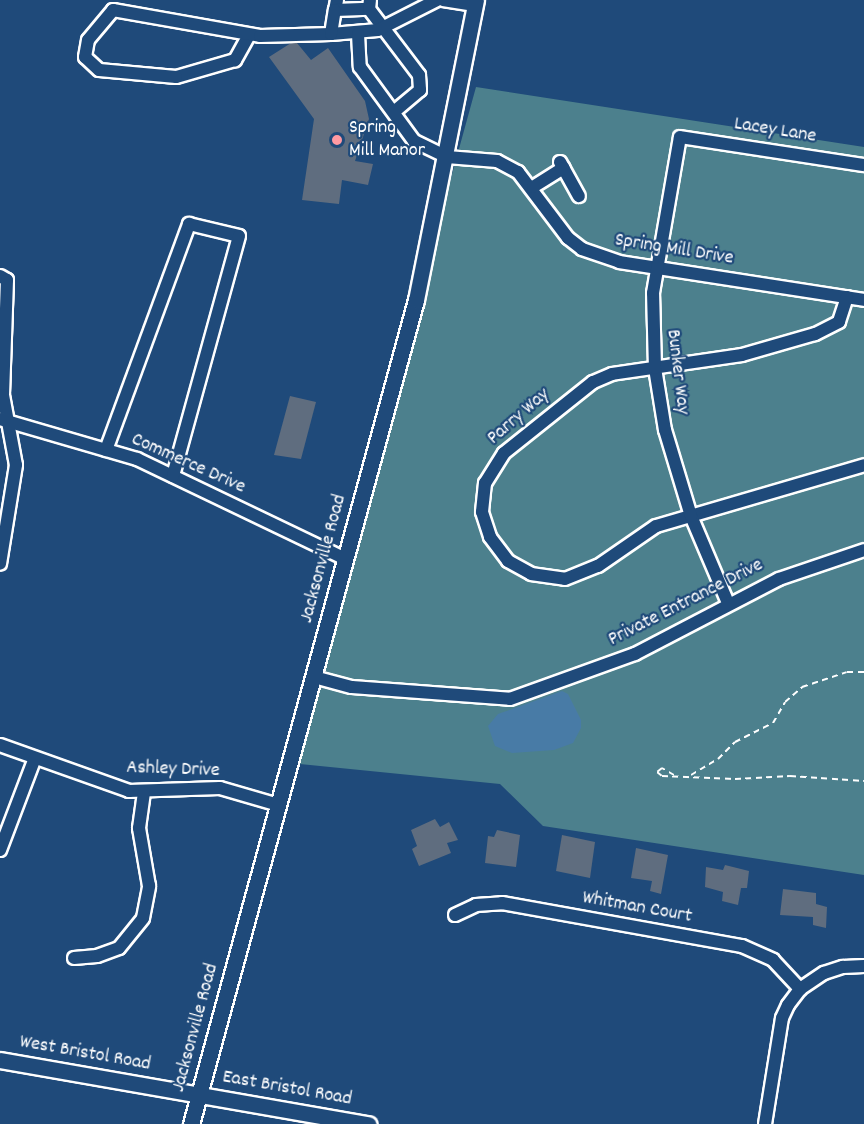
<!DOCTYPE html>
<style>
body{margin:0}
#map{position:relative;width:864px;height:1124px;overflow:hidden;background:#1f4a7a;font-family:Dekko,sans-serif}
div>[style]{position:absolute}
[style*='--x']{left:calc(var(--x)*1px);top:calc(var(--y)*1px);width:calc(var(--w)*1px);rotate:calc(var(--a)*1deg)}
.green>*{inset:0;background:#4c808d}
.water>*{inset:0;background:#487ba6}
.building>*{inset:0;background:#5f6d7f}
.path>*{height:2px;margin-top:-1px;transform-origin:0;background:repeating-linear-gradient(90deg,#fff 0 6px,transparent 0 10.5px)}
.roads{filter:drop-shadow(2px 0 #fff) drop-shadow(-2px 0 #fff) drop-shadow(0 2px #fff) drop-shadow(0 -2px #fff)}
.minor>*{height:12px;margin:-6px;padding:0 6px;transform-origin:6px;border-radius:6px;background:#1f4a7a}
.major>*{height:15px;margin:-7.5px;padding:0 7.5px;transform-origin:7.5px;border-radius:7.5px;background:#1f4a7a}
.dots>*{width:16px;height:16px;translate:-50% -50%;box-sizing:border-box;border:3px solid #1f4a7a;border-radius:50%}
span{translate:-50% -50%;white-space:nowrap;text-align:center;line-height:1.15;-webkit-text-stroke:4.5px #1f4a7a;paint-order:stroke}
.poi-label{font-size:20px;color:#fff}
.left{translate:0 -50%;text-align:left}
.street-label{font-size:20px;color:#fff}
</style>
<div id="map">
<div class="green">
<div style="clip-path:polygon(476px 87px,864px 147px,864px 875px,543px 826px,500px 784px,290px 763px)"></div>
</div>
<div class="water">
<div style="clip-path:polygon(562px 691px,568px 694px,581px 720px,581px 728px,573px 743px,554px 750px,512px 753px,495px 746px,488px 726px,498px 714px)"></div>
</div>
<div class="building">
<div style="clip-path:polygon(291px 43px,297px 43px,311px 60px,328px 48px,365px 101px,369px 119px,355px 161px,373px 164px,368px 185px,342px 180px,339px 204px,302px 200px,314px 119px,269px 57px)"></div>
<div style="clip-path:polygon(290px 396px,316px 402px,301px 459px,274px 455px)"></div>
<div style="clip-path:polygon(435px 819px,440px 827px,449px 822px,458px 840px,447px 843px,451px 853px,419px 866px,412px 849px,417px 846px,411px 830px)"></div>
<div style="clip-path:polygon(497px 830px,520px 835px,516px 867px,485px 863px,488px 836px,494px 837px)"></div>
<div style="clip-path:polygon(562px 835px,595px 842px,590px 878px,556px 871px)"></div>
<div style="clip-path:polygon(636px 848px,668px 855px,661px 894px,650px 891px,652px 881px,631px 878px)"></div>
<div style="clip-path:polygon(725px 865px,749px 871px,747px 888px,741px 888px,738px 905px,722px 901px,723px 892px,705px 887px,706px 867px,723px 870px)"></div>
<div style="clip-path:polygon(783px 889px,816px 893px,816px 904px,827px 907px,826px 928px,813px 925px,813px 917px,780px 915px)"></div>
</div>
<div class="path">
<div style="--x:674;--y:775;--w:14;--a:-150"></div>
<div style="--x:662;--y:768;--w:6;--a:141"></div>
<div style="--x:657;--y:772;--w:6;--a:39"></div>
<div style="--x:662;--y:776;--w:73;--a:2.4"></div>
<div style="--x:735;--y:779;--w:55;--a:-3.1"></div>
<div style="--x:790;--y:776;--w:74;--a:3.9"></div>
<div style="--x:691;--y:775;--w:31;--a:-31"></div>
<div style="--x:718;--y:759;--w:24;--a:-45"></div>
<div style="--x:735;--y:742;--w:42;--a:-26.6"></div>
<div style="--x:773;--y:723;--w:24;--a:-60"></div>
<div style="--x:785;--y:702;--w:23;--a:-41"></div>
<div style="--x:802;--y:687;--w:47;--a:-18.4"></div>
<div style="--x:847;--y:672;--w:17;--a:0"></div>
</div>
<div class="roads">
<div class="minor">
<div style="--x:337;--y:0;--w:10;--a:101"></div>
<div style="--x:335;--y:10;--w:34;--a:-2"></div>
<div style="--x:369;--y:9;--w:9;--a:-84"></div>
<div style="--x:443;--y:0;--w:32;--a:9"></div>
<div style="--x:369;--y:9;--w:83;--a:52.9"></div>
<div style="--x:419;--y:75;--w:15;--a:86"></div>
<div style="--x:420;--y:90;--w:34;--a:140"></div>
<div style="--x:331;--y:34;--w:47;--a:-4.9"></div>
<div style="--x:378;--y:30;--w:66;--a:-27"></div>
<div style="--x:358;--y:34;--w:33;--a:87"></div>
<div style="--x:360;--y:67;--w:92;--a:53.9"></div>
<div style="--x:414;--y:141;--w:37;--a:26"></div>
<div style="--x:447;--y:157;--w:50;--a:4.6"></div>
<div style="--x:497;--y:161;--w:24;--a:28"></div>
<div style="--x:518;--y:172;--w:83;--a:52.9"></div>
<div style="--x:568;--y:238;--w:18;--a:38"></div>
<div style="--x:582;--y:249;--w:39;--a:19"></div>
<div style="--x:619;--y:262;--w:248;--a:8.8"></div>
<div style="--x:249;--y:35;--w:29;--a:119"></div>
<div style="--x:235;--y:60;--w:61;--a:163.9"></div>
<div style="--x:176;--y:77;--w:77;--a:-174.8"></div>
<div style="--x:99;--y:70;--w:19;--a:-137"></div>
<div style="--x:85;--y:57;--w:17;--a:-80"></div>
<div style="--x:88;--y:40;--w:39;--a:-50"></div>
<div style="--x:113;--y:10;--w:149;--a:10"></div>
<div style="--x:260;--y:36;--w:71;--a:-1.6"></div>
<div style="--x:331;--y:34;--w:24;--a:-81"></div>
<div style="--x:560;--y:162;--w:39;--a:61"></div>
<div style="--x:533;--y:187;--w:36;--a:-32"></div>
<div style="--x:0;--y:276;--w:8;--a:30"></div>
<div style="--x:7;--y:280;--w:115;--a:92"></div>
<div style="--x:3;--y:395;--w:71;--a:79.5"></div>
<div style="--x:16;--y:465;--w:100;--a:99.2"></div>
<div style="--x:847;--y:297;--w:26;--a:108"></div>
<div style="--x:839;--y:322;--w:27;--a:153"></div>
<div style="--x:815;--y:334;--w:76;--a:164"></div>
<div style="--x:742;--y:355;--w:131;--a:171.7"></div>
<div style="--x:612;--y:374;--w:21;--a:157"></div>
<div style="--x:593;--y:382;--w:114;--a:141.4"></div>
<div style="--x:504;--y:453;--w:36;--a:122"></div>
<div style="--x:485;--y:483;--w:29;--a:96"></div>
<div style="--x:482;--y:512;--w:26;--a:72"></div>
<div style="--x:490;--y:537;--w:30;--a:53"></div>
<div style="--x:508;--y:561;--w:26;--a:29"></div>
<div style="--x:531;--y:574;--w:34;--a:8"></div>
<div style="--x:565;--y:579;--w:35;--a:-22"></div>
<div style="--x:598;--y:566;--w:70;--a:-34.6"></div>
<div style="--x:656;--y:526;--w:217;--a:-16.3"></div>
<div style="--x:0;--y:419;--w:143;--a:16.3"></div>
<div style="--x:137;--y:459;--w:232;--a:25.6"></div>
<div style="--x:106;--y:450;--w:241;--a:-69.8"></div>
<div style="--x:189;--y:224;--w:51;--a:13.5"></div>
<div style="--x:239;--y:236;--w:249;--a:105.4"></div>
<div style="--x:728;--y:603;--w:95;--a:-113"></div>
<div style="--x:691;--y:516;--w:90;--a:-106.8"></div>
<div style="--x:665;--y:430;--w:63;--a:-99.2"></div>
<div style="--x:655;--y:368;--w:75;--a:-91.5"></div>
<div style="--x:653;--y:293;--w:158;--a:-80.2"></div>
<div style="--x:680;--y:137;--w:186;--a:8.7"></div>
<div style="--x:314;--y:677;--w:39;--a:15"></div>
<div style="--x:352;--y:687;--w:158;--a:4.3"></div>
<div style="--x:510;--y:699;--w:133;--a:-19.8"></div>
<div style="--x:635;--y:654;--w:162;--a:-27.5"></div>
<div style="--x:779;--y:579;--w:90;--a:-18.8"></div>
<div style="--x:0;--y:745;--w:137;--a:19.6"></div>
<div style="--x:129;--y:791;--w:91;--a:-1.9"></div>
<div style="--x:220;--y:788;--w:61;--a:16.1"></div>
<div style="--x:0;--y:850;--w:98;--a:-69.2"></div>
<div style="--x:455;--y:915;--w:23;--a:-25"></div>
<div style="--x:476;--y:905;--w:26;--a:-4"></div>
<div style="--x:502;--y:903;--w:244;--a:10.2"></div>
<div style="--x:742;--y:946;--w:34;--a:24"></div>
<div style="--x:773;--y:960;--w:40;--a:47"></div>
<div style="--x:74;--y:958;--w:23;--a:-5"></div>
<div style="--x:97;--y:956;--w:23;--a:-20"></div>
<div style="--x:119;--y:948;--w:38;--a:-51"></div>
<div style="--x:143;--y:918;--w:33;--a:-79"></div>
<div style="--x:149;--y:886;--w:59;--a:-99.8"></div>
<div style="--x:139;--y:828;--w:36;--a:-82"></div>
<div style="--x:765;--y:1124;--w:107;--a:-80.9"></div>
<div style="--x:782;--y:1018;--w:14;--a:-65"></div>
<div style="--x:788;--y:1005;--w:20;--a:-53"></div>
<div style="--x:800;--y:989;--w:29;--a:-34"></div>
<div style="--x:824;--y:973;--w:20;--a:-18"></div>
<div style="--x:843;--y:967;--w:21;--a:-3"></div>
</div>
<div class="major">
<div style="--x:0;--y:1060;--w:374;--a:9.9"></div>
<div style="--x:191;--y:1124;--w:854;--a:-74.73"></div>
<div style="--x:416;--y:300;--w:306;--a:-78.7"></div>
</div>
</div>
<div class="dots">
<div style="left:337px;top:140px;background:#ff9aa2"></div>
</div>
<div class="poi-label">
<span class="left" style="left:349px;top:140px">Spring<br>Mill Manor</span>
</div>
<div class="street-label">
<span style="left:775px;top:131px;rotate:9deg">Lacey Lane</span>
<span style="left:674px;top:250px;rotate:9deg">Spring Mill Drive</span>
<span style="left:677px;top:372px;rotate:83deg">Bunker Way</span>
<span style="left:519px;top:417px;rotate:-41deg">Parry Way</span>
<span style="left:188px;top:464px;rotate:24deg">Commerce Drive</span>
<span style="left:324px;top:559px;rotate:-75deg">Jacksonville Road</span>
<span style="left:686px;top:603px;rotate:-27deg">Private Entrance Drive</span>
<span style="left:173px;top:770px;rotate:2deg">Ashley Drive</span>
<span style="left:637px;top:908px;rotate:10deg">Whitman Court</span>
<span style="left:196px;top:1028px;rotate:-75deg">Jacksonville Road</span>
<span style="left:85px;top:1054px;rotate:10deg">West Bristol Road</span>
<span style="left:287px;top:1089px;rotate:10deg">East Bristol Road</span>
</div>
</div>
